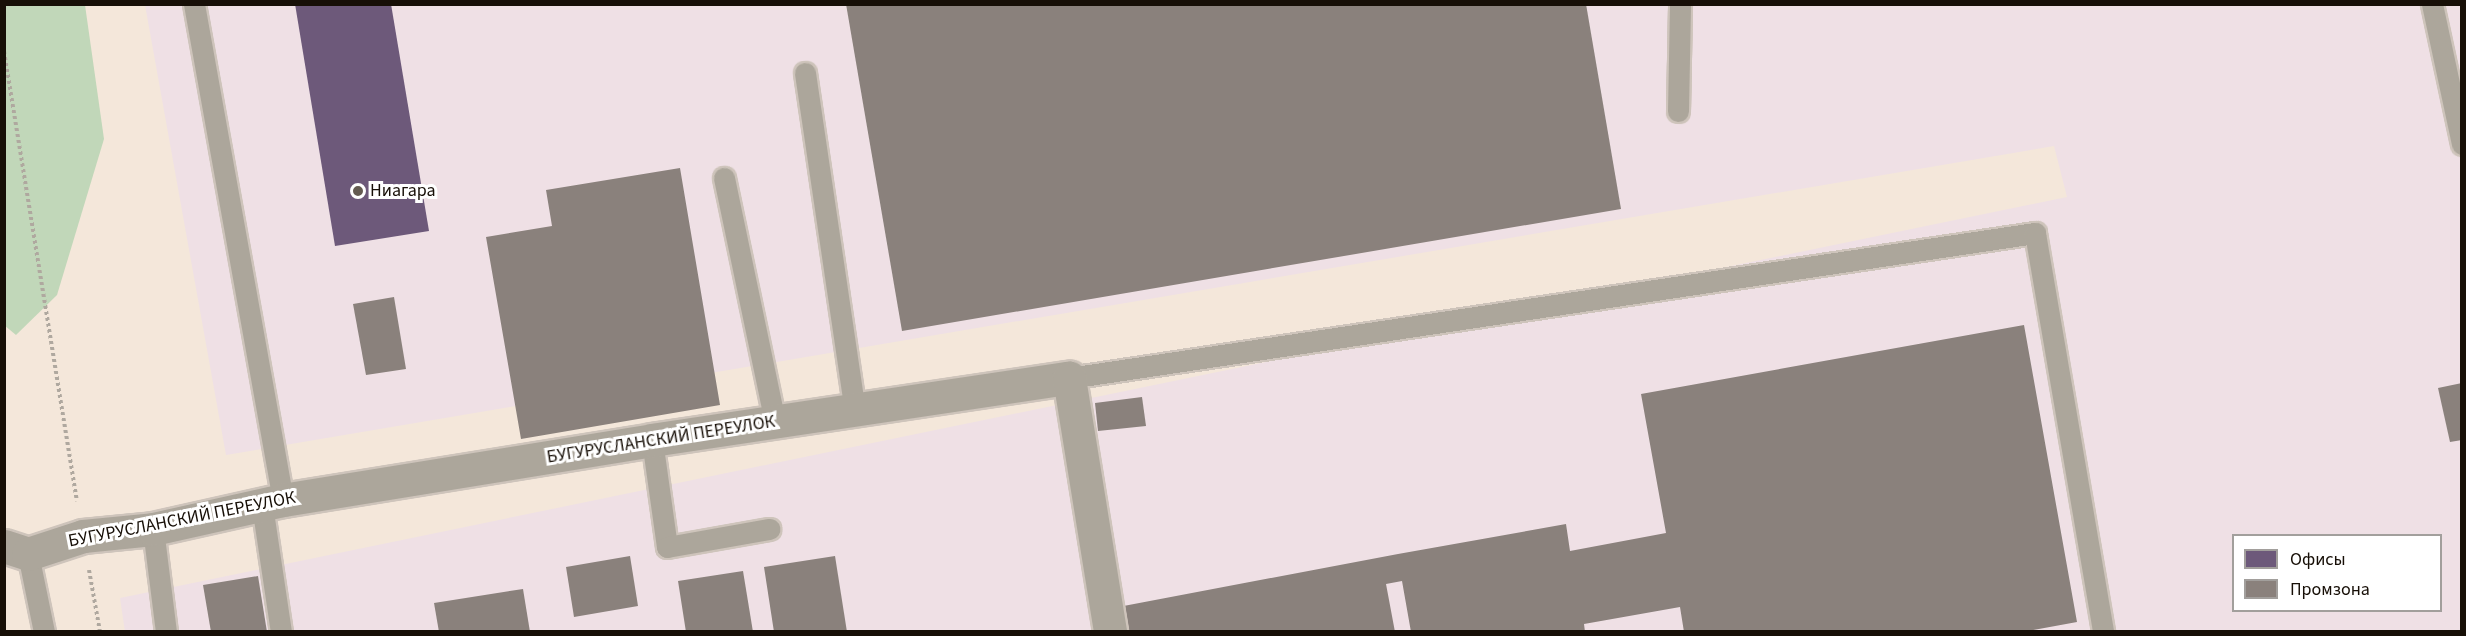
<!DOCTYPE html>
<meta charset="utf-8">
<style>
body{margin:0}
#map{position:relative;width:2466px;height:636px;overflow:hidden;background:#f4e7da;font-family:"Source Sans 3",sans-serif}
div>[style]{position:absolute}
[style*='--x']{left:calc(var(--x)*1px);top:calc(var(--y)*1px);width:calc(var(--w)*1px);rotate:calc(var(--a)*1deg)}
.industrial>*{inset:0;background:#efe0e5}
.green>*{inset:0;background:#c1d7b9}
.offices>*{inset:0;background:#6d597a}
.industry>*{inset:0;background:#8a817c}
.path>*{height:4px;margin-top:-2px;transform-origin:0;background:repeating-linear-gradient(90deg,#afa89f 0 3px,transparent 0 6px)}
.roads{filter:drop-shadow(2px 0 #cec4bb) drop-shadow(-2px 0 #cec4bb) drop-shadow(0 2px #cec4bb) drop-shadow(0 -2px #cec4bb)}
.lane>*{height:21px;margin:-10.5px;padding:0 10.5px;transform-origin:10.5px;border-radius:10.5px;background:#aca69b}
.street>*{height:33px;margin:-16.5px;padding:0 16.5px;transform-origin:16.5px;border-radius:16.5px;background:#aca69b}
.dots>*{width:16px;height:16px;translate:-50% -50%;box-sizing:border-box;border:3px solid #fff;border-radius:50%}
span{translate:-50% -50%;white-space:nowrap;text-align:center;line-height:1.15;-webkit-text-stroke:6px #fff;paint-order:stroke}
.poi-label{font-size:18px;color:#170f07}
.left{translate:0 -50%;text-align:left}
.street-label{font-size:18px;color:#170f07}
.frame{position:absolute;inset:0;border:6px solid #170f07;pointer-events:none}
.legend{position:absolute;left:2232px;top:534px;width:210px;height:78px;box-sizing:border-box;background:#fff;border:2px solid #a29f9c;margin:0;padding:8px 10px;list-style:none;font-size:18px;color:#170f07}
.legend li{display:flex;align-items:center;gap:12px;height:30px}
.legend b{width:30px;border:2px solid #a29f9c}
</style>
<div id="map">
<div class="industrial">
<div style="clip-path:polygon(evenodd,145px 5px,2461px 5px,2461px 631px,125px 632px,120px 598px,2067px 197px,2054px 146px,226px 455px,145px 5px,2234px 536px,2440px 536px,2440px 610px,2234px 610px,2234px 536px)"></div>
</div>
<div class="green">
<div style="clip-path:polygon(5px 4px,85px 5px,104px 139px,57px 295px,16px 335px,4px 325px)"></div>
</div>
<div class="offices">
<div style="clip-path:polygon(295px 4px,391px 4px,429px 231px,335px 246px)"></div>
</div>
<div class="industry">
<div style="clip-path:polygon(846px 4px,1586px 4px,1621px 209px,902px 331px)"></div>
<div style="clip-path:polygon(680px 168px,720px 405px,521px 439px,486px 237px,552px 226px,546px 190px)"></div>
<div style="clip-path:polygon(394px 297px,406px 369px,366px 375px,353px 304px)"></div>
<div style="clip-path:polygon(2024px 325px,2077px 622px,2022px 632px,1684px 632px,1680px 607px,1584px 624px,1585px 632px,1411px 632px,1402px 581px,1386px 584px,1395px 632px,1117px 632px,1113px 608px,1398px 554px,1566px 524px,1570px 551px,1666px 533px,1641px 394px)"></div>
<div style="clip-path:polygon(2462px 383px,2462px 440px,2450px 442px,2438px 388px)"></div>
<div style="clip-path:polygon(1142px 397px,1146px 426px,1098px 431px,1095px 403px)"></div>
<div style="clip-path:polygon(630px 556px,638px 606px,574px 617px,566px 567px)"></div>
<div style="clip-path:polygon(835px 556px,847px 632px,774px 632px,764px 567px)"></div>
<div style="clip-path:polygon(743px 571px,753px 632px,686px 632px,678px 581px)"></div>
<div style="clip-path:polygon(258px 576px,267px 632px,211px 632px,203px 585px)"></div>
<div style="clip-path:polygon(523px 589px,530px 632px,439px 632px,434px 603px)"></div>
</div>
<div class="path">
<div style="--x:4;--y:51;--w:456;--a:80.8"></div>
<div style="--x:89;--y:570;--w:63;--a:79.9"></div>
</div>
<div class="roads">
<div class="lane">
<div style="--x:194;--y:4;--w:504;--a:79.83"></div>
<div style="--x:2432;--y:4;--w:143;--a:77.9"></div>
<div style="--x:805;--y:73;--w:341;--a:81.6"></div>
<div style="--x:1678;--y:111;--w:107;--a:-88.9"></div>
<div style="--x:724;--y:178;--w:249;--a:78.2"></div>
<div style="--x:1069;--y:378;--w:977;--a:-8.54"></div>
<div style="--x:2035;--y:233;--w:405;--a:80.3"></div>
<div style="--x:652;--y:440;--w:108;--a:82"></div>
<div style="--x:667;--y:547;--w:104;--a:-10"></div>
<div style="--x:262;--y:505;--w:128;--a:81.5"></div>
<div style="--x:153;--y:529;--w:104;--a:82.8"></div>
<div style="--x:28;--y:554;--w:80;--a:78.4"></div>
</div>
<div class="street">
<div style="--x:4;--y:546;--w:25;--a:18"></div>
<div style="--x:28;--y:554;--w:58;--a:-18.1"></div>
<div style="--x:83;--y:536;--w:70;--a:-5.7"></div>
<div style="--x:153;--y:529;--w:133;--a:-12.6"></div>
<div style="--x:283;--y:500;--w:374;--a:-9.2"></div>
<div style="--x:652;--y:440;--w:422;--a:-8.5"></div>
<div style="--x:1069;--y:378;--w:257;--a:80.8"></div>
</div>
</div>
<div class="dots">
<div style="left:358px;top:191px;background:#645b51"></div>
</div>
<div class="poi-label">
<span class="left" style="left:370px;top:191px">Ниагара</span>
</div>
<div class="street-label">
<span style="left:661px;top:440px;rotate:-9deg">БУГУРУСЛАНСКИЙ ПЕРЕУЛОК</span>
<span style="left:182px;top:520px;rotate:-11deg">БУГУРУСЛАНСКИЙ ПЕРЕУЛОК</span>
</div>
<div class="frame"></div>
<ul class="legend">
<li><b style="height:16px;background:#6d597a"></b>Офисы</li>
<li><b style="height:16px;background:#8a817c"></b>Промзона</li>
</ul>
</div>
